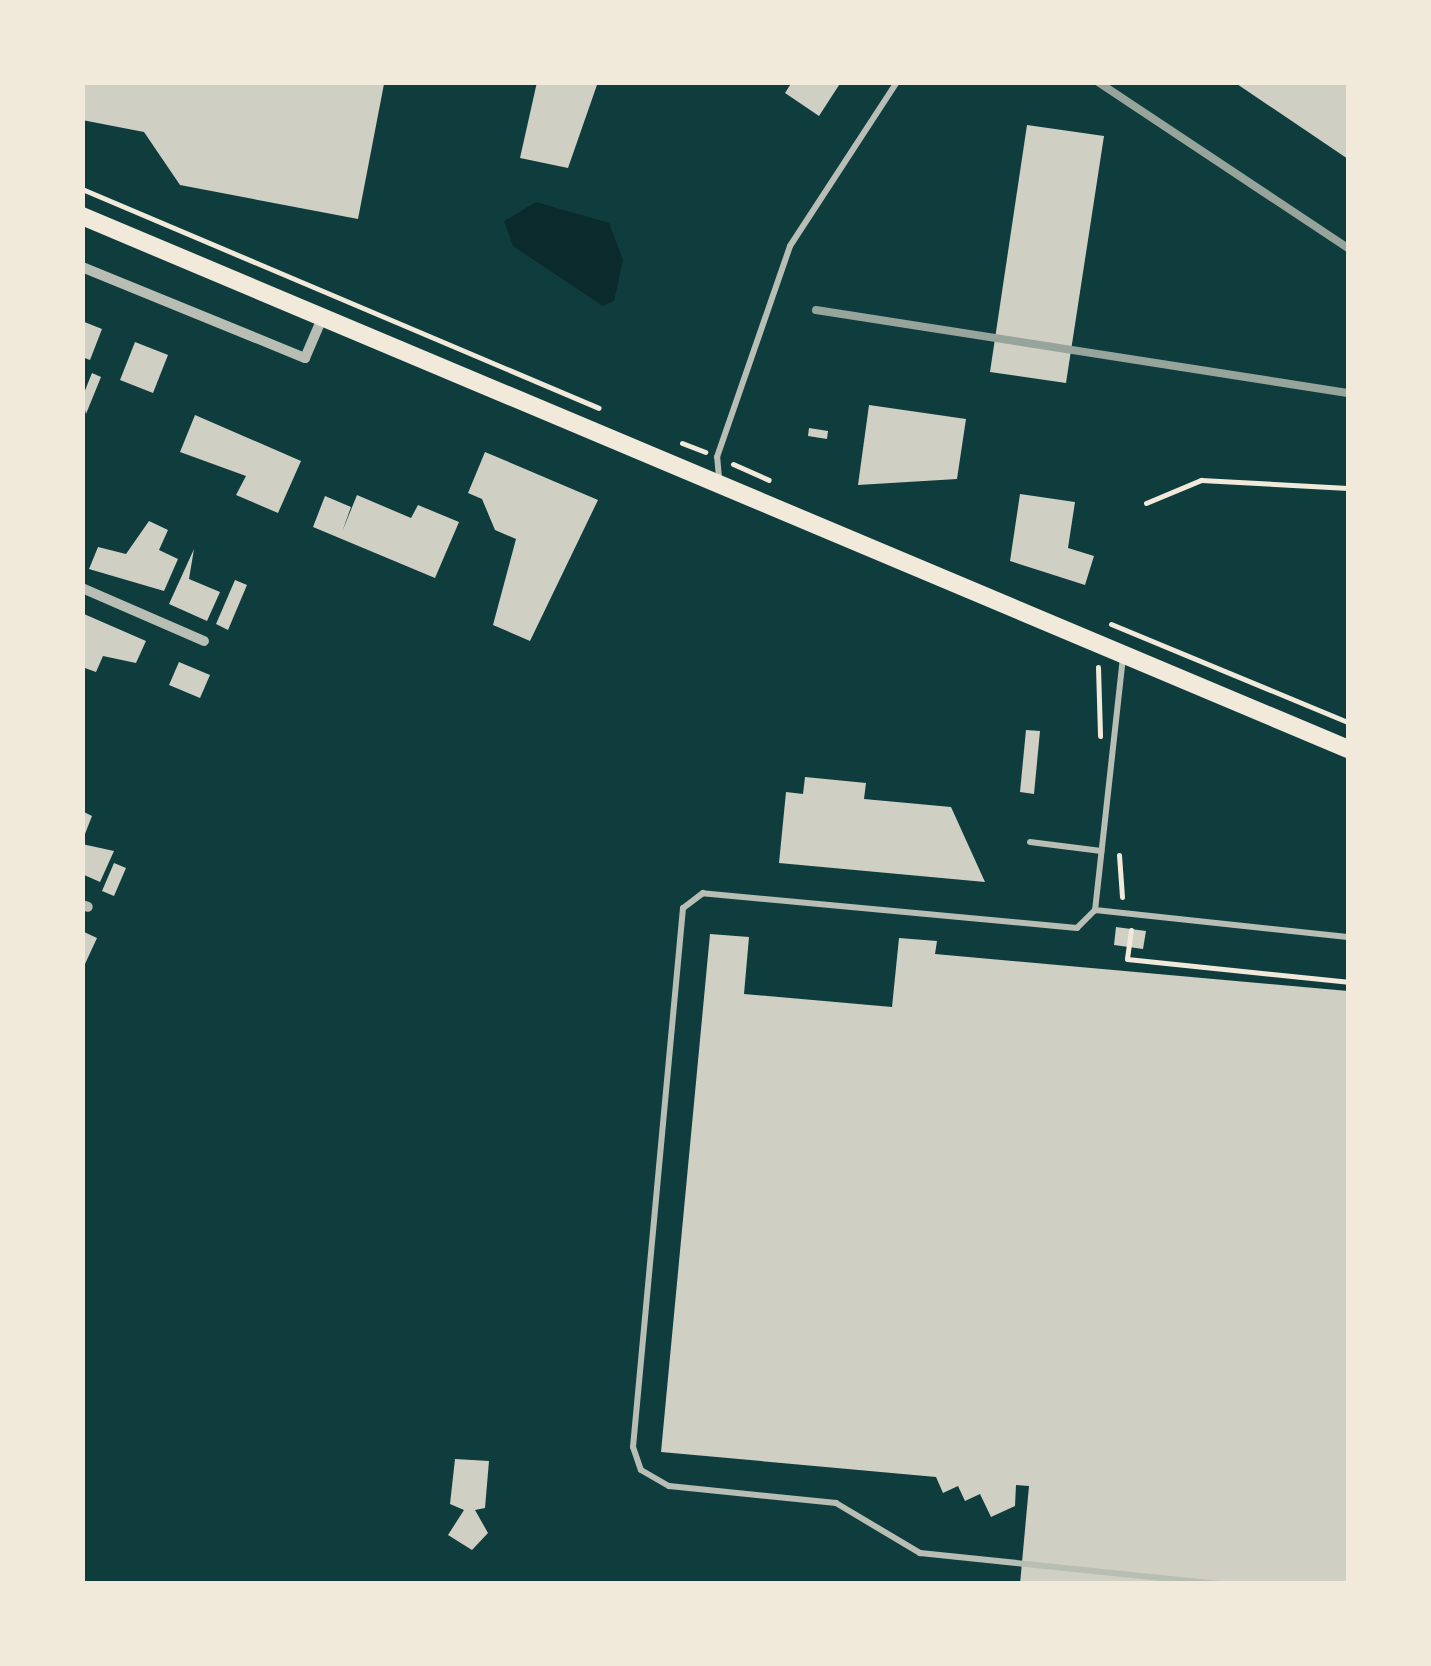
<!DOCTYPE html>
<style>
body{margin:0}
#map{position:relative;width:1431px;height:1666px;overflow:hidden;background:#0f3d3e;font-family:Quicksand,sans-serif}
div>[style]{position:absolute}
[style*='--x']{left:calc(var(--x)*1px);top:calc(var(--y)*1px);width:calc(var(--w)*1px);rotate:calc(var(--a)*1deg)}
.water>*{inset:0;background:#0a2a2b}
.building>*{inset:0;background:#cfcfc3}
.path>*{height:5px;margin:-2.5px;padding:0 2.5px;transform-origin:2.5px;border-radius:2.5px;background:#f1e9da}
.service>*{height:6px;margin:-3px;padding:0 3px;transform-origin:3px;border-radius:3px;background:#b8beb3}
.minor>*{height:10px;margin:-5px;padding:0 5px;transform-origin:5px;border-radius:5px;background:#b8beb3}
.secondary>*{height:18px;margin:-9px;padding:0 9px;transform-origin:9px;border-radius:9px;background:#f1e9da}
.rail>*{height:8px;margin:-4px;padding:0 4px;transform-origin:4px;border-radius:4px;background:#97a49c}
span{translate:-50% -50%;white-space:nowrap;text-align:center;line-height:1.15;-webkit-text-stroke:8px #f1e9da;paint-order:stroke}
.frame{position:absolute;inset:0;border:85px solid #f1e9da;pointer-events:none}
</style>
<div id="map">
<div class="water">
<div style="clip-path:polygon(536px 202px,609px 223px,623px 260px,614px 301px,603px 306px,513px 246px,504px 221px)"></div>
</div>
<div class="building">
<div style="clip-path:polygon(82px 82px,384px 84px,358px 219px,180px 185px,144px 132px,82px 120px)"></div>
<div style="clip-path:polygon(537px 82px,598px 82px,568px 168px,520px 158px)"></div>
<div style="clip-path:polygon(792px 82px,841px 82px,819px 116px,785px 93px)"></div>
<div style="clip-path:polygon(1234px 82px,1348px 82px,1348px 159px)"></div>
<div style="clip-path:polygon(1027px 125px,1104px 136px,1066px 383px,990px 372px)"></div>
<div style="clip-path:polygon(82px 321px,102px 329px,90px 360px,82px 357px)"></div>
<div style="clip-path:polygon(135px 342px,168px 355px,153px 393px,120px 380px)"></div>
<div style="clip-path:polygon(92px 373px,101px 377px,86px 414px,82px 398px)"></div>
<div style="clip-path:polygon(869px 405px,966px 419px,957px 479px,858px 485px)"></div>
<div style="clip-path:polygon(195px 415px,301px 461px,278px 513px,236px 495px,246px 476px,180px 452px)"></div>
<div style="clip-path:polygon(809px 428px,828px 431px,827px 439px,808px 436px)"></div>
<div style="clip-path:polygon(485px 452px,598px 500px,530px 641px,493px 625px,516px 539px,495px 530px,482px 499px,468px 493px)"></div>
<div style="clip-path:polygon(1020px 494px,1075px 502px,1068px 548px,1094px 556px,1085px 585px,1010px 561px)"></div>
<div style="clip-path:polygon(357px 495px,411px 518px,418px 505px,459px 522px,435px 578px,313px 527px,325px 496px,351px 507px,342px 532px)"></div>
<div style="clip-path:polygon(149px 521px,168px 530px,159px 550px,178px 559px,164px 591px,89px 569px,98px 547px,126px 554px)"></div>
<div style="clip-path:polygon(194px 549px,189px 579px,220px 592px,207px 621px,169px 604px)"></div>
<div style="clip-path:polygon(235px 580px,247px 585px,228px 630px,216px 624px)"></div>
<div style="clip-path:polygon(84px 614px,146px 641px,136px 663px,103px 656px,96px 672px,82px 667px)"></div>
<div style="clip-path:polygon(179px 662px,210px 675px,200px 698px,169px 685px)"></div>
<div style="clip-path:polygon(1026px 730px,1040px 731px,1034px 794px,1020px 792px)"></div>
<div style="clip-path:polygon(805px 777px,866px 783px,864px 799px,951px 807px,985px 882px,779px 863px,786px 792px,803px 794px)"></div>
<div style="clip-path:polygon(82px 811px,92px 816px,83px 839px,82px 839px)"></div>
<div style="clip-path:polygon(82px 844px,114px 851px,100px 882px,82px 874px)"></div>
<div style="clip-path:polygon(114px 863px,126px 868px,114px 896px,102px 891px)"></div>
<div style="clip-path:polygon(1116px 927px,1146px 931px,1143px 949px,1114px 945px)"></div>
<div style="clip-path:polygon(82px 931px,97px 938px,85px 964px,82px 963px)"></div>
<div style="clip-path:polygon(710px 934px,749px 937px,744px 994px,892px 1007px,899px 938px,937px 941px,935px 954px,1348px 991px,1348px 1584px,1020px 1584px,1029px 1486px,1016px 1485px,1015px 1506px,991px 1517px,980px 1494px,965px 1501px,958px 1486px,943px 1493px,936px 1477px,661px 1452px)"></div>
<div style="clip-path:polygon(455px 1459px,489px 1461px,485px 1508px,475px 1510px,488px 1533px,472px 1550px,448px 1535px,464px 1510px,450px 1504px)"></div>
</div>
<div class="path">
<div style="--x:82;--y:189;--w:561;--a:22.96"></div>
<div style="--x:682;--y:443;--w:25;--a:21"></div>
<div style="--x:733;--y:464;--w:39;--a:24"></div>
<div style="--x:1146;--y:503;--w:60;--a:-22.7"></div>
<div style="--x:1201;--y:480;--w:147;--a:3.1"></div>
<div style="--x:1111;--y:624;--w:256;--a:22.5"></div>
<div style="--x:1098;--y:667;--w:69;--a:88.3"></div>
<div style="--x:1119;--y:855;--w:42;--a:85.9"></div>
<div style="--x:1131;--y:930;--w:29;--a:98"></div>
<div style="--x:1127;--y:959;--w:222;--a:5.9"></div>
</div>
<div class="service">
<div style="--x:719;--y:478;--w:21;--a:-95"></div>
<div style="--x:717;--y:457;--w:223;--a:-70.9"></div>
<div style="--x:790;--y:246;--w:196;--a:-56.9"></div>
<div style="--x:1123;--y:657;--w:255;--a:96.3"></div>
<div style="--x:1095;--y:910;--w:25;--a:135"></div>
<div style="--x:1077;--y:928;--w:376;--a:-174.7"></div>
<div style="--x:703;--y:893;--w:25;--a:143"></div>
<div style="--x:683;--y:908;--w:541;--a:95.3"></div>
<div style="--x:633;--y:1447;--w:24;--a:71"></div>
<div style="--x:641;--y:1470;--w:32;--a:30"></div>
<div style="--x:669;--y:1486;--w:168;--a:5.8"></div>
<div style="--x:836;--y:1503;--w:98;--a:30.8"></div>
<div style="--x:920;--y:1553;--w:303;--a:5.9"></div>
<div style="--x:1030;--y:842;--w:72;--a:7.2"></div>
<div style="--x:1095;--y:910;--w:254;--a:6.1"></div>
</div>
<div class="minor">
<div style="--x:82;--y:267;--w:241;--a:22.2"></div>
<div style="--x:305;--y:358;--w:46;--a:-66.8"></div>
<div style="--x:82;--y:588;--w:133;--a:23.5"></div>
<div style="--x:82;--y:905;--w:6;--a:18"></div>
</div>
<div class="secondary">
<div style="--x:82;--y:216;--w:1374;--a:22.83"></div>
</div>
<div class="rail">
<div style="--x:1098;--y:82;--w:300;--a:33.6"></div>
<div style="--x:816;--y:310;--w:538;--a:8.87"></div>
</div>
<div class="frame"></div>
</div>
